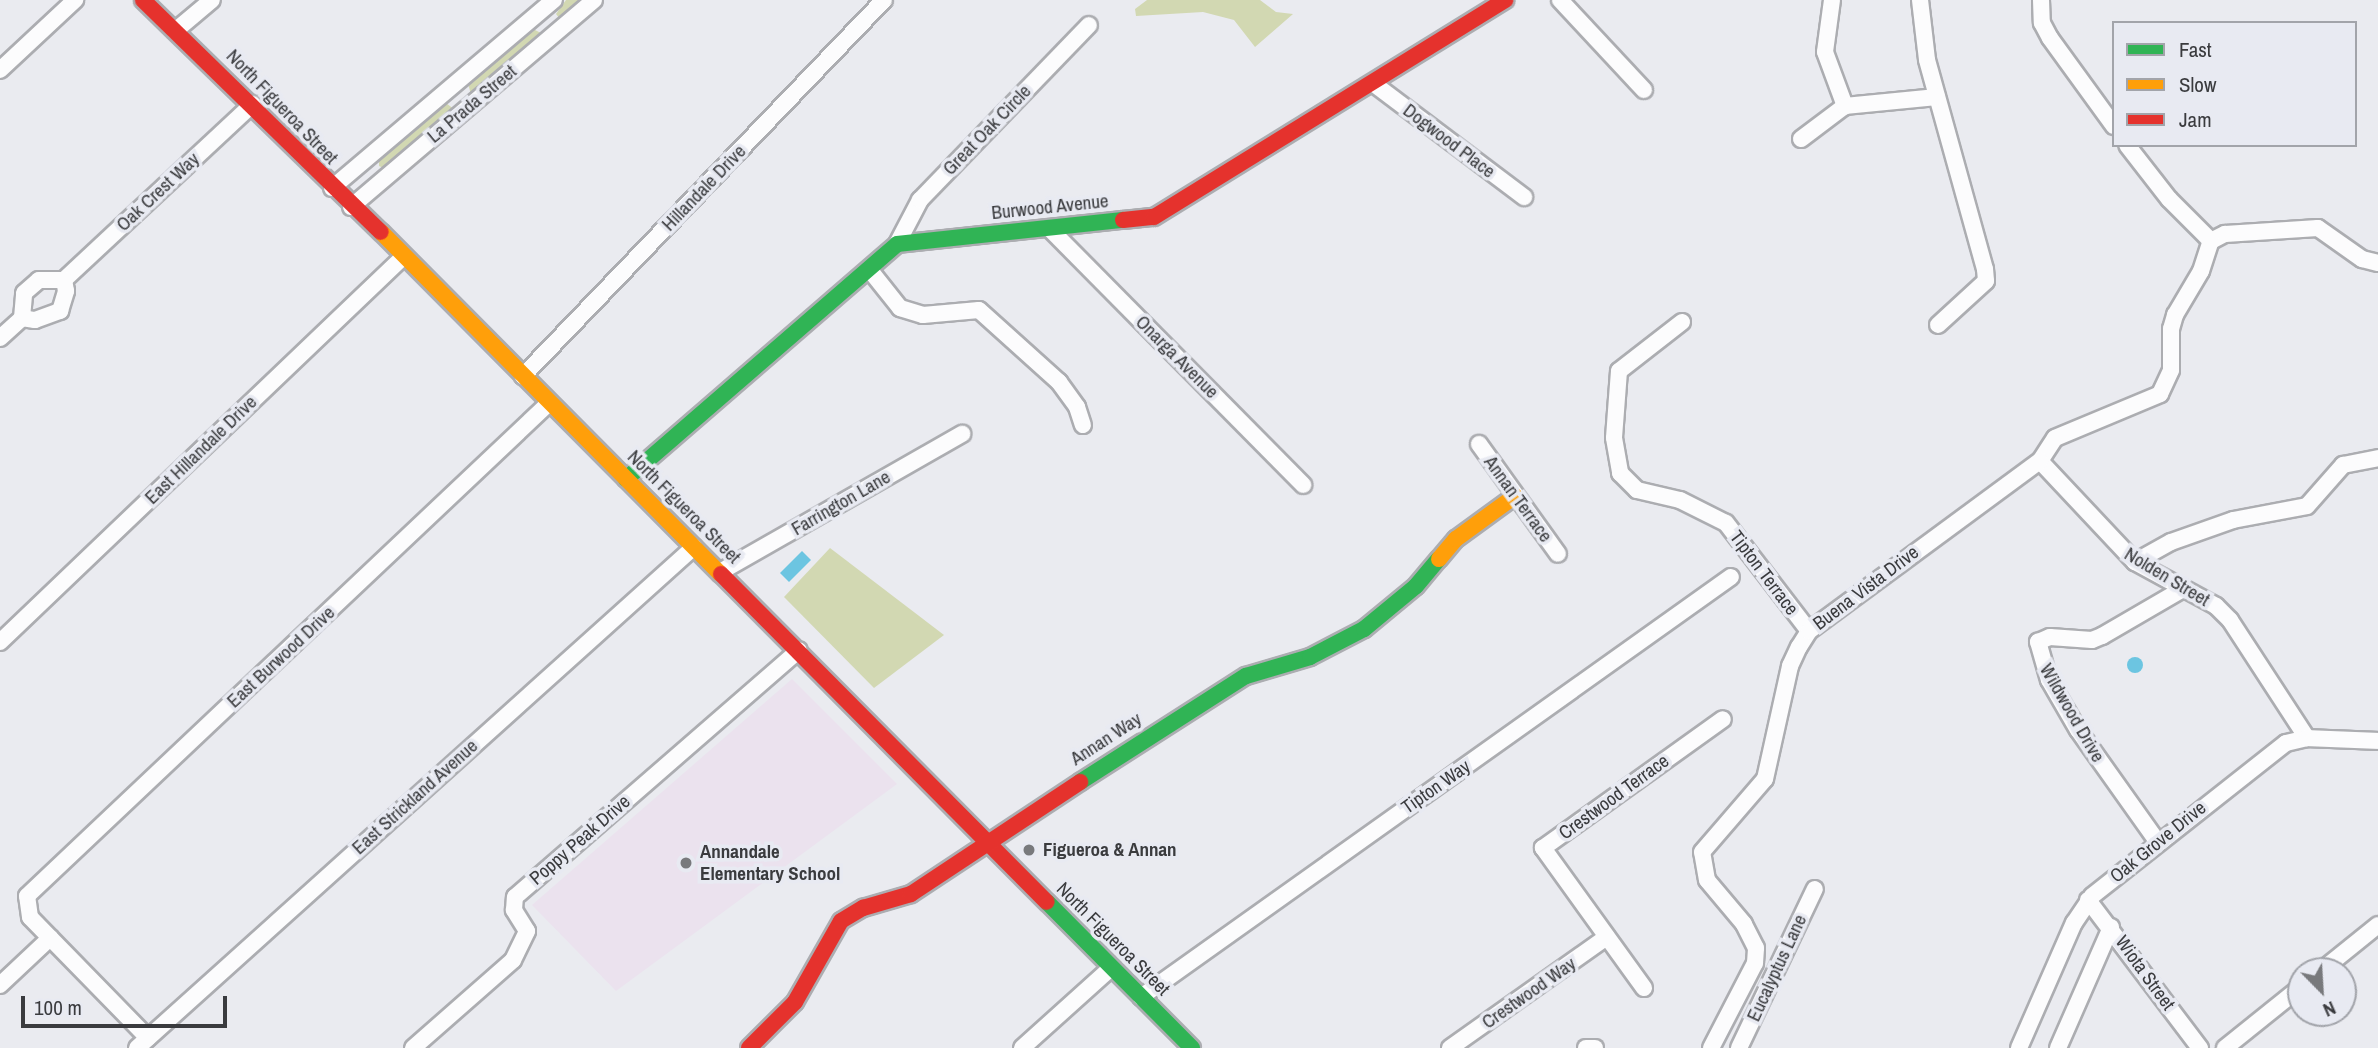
<!DOCTYPE html>
<style>
body{margin:0}
#map{position:relative;width:2378px;height:1048px;overflow:hidden;background:#eaebf0;font-family:"Archivo Narrow",sans-serif}
div>[style]{position:absolute}
[style*='--x']{left:calc(var(--x)*1px);top:calc(var(--y)*1px);width:calc(var(--w)*1px);rotate:calc(var(--a)*1deg)}
.education>*{inset:0;background:#ebe2ee}
.green>*{inset:0;background:#d2d8b2}
.water>*{inset:0;background:#6cc5e1}
.round{border-radius:50%}
.roads{filter:drop-shadow(2px 0 #acadb1) drop-shadow(-2px 0 #acadb1) drop-shadow(0 2px #acadb1) drop-shadow(0 -2px #acadb1)}
.street>*{height:16px;margin:-8px;padding:0 8px;transform-origin:8px;border-radius:8px;background:#fcfcfd}
.fast>*{height:16px;margin:-8px;padding:0 8px;transform-origin:8px;border-radius:8px;background:#30b455}
.slow>*{height:16px;margin:-8px;padding:0 8px;transform-origin:8px;border-radius:8px;background:#ff9f0a}
.jam>*{height:16px;margin:-8px;padding:0 8px;transform-origin:8px;border-radius:8px;background:#e5322d}
.dots>*{width:19px;height:19px;translate:-50% -50%;box-sizing:border-box;border:4px solid #e8eaf2;border-radius:50%}
span{translate:-50% -50%;white-space:nowrap;text-align:center;line-height:1.15;-webkit-text-stroke:7px #e8eaf2;paint-order:stroke}
.street-label{font-size:19px;color:#3a3b3e}
.poi-label{font-size:19px;color:#3a3b3e;font-weight:700}
.left{translate:0 -50%;text-align:left}
.legend{position:absolute;left:2112px;top:21px;width:245px;height:126px;box-sizing:border-box;background:#e8eaf2;border:2px solid #a2a4aa;margin:0;padding:9px 12px;list-style:none;font-size:21px;color:#3a3b3e}
.legend li{display:flex;align-items:center;gap:14px;height:35px}
.legend b{width:35px;border:2px solid #a2a4aa}
.north{position:absolute;left:2287px;top:957px;width:70px;height:70px;box-sizing:border-box;background:#e8eaf2;border:2px solid #a2a4aa;border-radius:50%;rotate:156deg;font-size:19px;font-weight:700;line-height:28px;text-align:center;color:#3a3b3e}
.north::after{content:'';display:block;margin:auto;width:24px;height:32px;background:#78797c;clip-path:polygon(50% 0,100% 100%,50% 72%,0 100%)}
.scale{position:absolute;left:21px;top:996px;width:206px;height:32px;box-sizing:border-box;border:4px solid #3a3b3e;border-top:0;padding-left:9px;font-size:21px;line-height:24px;white-space:nowrap;color:#3a3b3e;-webkit-text-stroke:5px #e8eaf2;paint-order:stroke}
</style>
<div id="map">
<div class="education">
<div style="clip-path:polygon(792px 679px,897px 784px,616px 991px,532px 905px)"></div>
</div>
<div class="green">
<div style="clip-path:polygon(566px 0,587px 0,560px 19px,556px 14px)"></div>
<div style="clip-path:polygon(1147px 0,1260px 0,1276px 12px,1293px 14px,1255px 47px,1234px 20px,1203px 12px,1136px 16px,1135px 9px)"></div>
<div style="clip-path:polygon(533px 29px,543px 34px,471px 95px,468px 83px)"></div>
<div style="clip-path:polygon(446px 103px,455px 110px,388px 170px,379px 166px,379px 160px)"></div>
<div style="clip-path:polygon(830px 548px,944px 635px,874px 688px,784px 597px)"></div>
</div>
<div class="water">
<div style="clip-path:polygon(802px 551px,811px 560px,789px 582px,780px 573px)"></div>
<div class="round" style="left:2127px;top:657px;width:16px;height:16px"></div>
</div>
<div class="roads">
<div class="street">
<div style="--x:1560;--y:0;--w:123;--a:47"></div>
<div style="--x:1832;--y:0;--w:52;--a:97.7"></div>
<div style="--x:1825;--y:52;--w:58;--a:69.7"></div>
<div style="--x:1920;--y:0;--w:60;--a:83.3"></div>
<div style="--x:1927;--y:60;--w:217;--a:74.5"></div>
<div style="--x:1985;--y:269;--w:12;--a:85"></div>
<div style="--x:1986;--y:281;--w:65;--a:137.5"></div>
<div style="--x:2041;--y:0;--w:23;--a:88"></div>
<div style="--x:2042;--y:23;--w:17;--a:62"></div>
<div style="--x:2050;--y:38;--w:109;--a:54"></div>
<div style="--x:175;--y:31;--w:48;--a:-40"></div>
<div style="--x:0;--y:70;--w:103;--a:-43"></div>
<div style="--x:1374;--y:84;--w:188;--a:37"></div>
<div style="--x:1801;--y:139;--w:55;--a:-36.9"></div>
<div style="--x:1845;--y:106;--w:92;--a:-5.6"></div>
<div style="--x:332;--y:188;--w:291;--a:-40.3"></div>
<div style="--x:351;--y:207;--w:319;--a:-40.4"></div>
<div style="--x:1050;--y:229;--w:360;--a:45.3"></div>
<div style="--x:2211;--y:241;--w:16;--a:-27"></div>
<div style="--x:2225;--y:234;--w:93;--a:-3.7"></div>
<div style="--x:2318;--y:228;--w:54;--a:35.2"></div>
<div style="--x:2362;--y:259;--w:16;--a:14"></div>
<div style="--x:897;--y:244;--w:50;--a:-62.4"></div>
<div style="--x:920;--y:200;--w:243;--a:-46"></div>
<div style="--x:869;--y:269;--w:50;--a:51.5"></div>
<div style="--x:900;--y:308;--w:24;--a:17"></div>
<div style="--x:923;--y:315;--w:56;--a:-5.1"></div>
<div style="--x:979;--y:310;--w:108;--a:42"></div>
<div style="--x:1059;--y:382;--w:31;--a:54"></div>
<div style="--x:1077;--y:407;--w:19;--a:72"></div>
<div style="--x:64;--y:280;--w:258;--a:-43"></div>
<div style="--x:22;--y:318;--w:13;--a:9"></div>
<div style="--x:35;--y:320;--w:27;--a:-20"></div>
<div style="--x:60;--y:311;--w:21;--a:-73"></div>
<div style="--x:66;--y:291;--w:11;--a:-100"></div>
<div style="--x:22;--y:318;--w:25;--a:-85"></div>
<div style="--x:24;--y:293;--w:20;--a:-41"></div>
<div style="--x:39;--y:280;--w:25;--a:0"></div>
<div style="--x:1682;--y:322;--w:80;--a:142.1"></div>
<div style="--x:1619;--y:371;--w:67;--a:94.3"></div>
<div style="--x:1614;--y:438;--w:36;--a:80"></div>
<div style="--x:1620;--y:473;--w:24;--a:45"></div>
<div style="--x:1637;--y:490;--w:44;--a:13.1"></div>
<div style="--x:1680;--y:500;--w:51;--a:26.6"></div>
<div style="--x:1726;--y:523;--w:136;--a:52.5"></div>
<div style="--x:0;--y:338;--w:30;--a:-42"></div>
<div style="--x:523;--y:376;--w:521;--a:-46.17"></div>
<div style="--x:1479;--y:444;--w:135;--a:54.3"></div>
<div style="--x:2040;--y:461;--w:27;--a:-57"></div>
<div style="--x:2055;--y:438;--w:114;--a:-22.7"></div>
<div style="--x:2160;--y:394;--w:26;--a:-65"></div>
<div style="--x:2171;--y:370;--w:41;--a:-90"></div>
<div style="--x:2171;--y:329;--w:15;--a:-74"></div>
<div style="--x:2175;--y:315;--w:51;--a:-59.4"></div>
<div style="--x:2201;--y:271;--w:32;--a:-72"></div>
<div style="--x:2211;--y:241;--w:59;--a:-135"></div>
<div style="--x:2169;--y:199;--w:68;--a:-127.9"></div>
<div style="--x:2040;--y:461;--w:139;--a:46.8"></div>
<div style="--x:2135;--y:562;--w:92;--a:28.5"></div>
<div style="--x:2216;--y:606;--w:20;--a:45"></div>
<div style="--x:2230;--y:620;--w:141;--a:56.9"></div>
<div style="--x:2135;--y:562;--w:41;--a:-29.1"></div>
<div style="--x:2171;--y:542;--w:66;--a:-19.5"></div>
<div style="--x:2233;--y:520;--w:75;--a:-10.7"></div>
<div style="--x:2307;--y:506;--w:55;--a:-48.7"></div>
<div style="--x:2343;--y:465;--w:36;--a:-11"></div>
<div style="--x:720;--y:572;--w:279;--a:-29.7"></div>
<div style="--x:0;--y:642;--w:556;--a:-43.69"></div>
<div style="--x:2157;--y:841;--w:136;--a:-125.4"></div>
<div style="--x:2078;--y:730;--w:58;--a:-120.1"></div>
<div style="--x:2049;--y:680;--w:40;--a:-106"></div>
<div style="--x:2038;--y:642;--w:13;--a:-23"></div>
<div style="--x:2050;--y:637;--w:42;--a:4.1"></div>
<div style="--x:2092;--y:640;--w:11;--a:-22"></div>
<div style="--x:2102;--y:636;--w:91;--a:-30.2"></div>
<div style="--x:2088;--y:900;--w:186;--a:52.9"></div>
<div style="--x:2321;--y:971;--w:73;--a:-38.9"></div>
<div style="--x:0;--y:985;--w:69;--a:-43.2"></div>
<div style="--x:1644;--y:988;--w:173;--a:-125.8"></div>
<div style="--x:1543;--y:848;--w:221;--a:-35.6"></div>
<div style="--x:1141;--y:997;--w:724;--a:-35.45"></div>
<div style="--x:148;--y:1038;--w:169;--a:-134.3"></div>
<div style="--x:30;--y:917;--w:21;--a:-98"></div>
<div style="--x:27;--y:896;--w:718;--a:-43.36"></div>
<div style="--x:137;--y:1048;--w:749;--a:-41.97"></div>
<div style="--x:413;--y:1048;--w:133;--a:-41.3"></div>
<div style="--x:513;--y:960;--w:32;--a:-64"></div>
<div style="--x:527;--y:931;--w:25;--a:-122"></div>
<div style="--x:514;--y:910;--w:13;--a:-86"></div>
<div style="--x:515;--y:897;--w:376;--a:-41"></div>
<div style="--x:1022;--y:1048;--w:120;--a:-42"></div>
<div style="--x:1450;--y:1048;--w:192;--a:-35.3"></div>
<div style="--x:1586;--y:1048;--w:9;--a:0"></div>
<div style="--x:1711;--y:1048;--w:96;--a:-62.6"></div>
<div style="--x:1755;--y:963;--w:15;--a:-86"></div>
<div style="--x:1756;--y:948;--w:27;--a:-117"></div>
<div style="--x:1744;--y:924;--w:57;--a:-130.1"></div>
<div style="--x:1707;--y:880;--w:28;--a:-100"></div>
<div style="--x:1702;--y:852;--w:96;--a:-49.2"></div>
<div style="--x:1765;--y:779;--w:116;--a:-77.5"></div>
<div style="--x:1790;--y:666;--w:21;--a:-65"></div>
<div style="--x:1799;--y:647;--w:19;--a:-58"></div>
<div style="--x:1809;--y:631;--w:287;--a:-36.4"></div>
<div style="--x:1739;--y:1048;--w:176;--a:-64.5"></div>
<div style="--x:2019;--y:1048;--w:137;--a:-66.3"></div>
<div style="--x:2074;--y:923;--w:32;--a:-56"></div>
<div style="--x:2092;--y:896;--w:247;--a:-38.3"></div>
<div style="--x:2286;--y:743;--w:22;--a:-13"></div>
<div style="--x:2307;--y:738;--w:71;--a:2.4"></div>
<div style="--x:2058;--y:1048;--w:132;--a:-66.3"></div>
<div style="--x:2225;--y:1048;--w:97;--a:-38.8"></div>
</div>
<div class="fast">
<div style="--x:626;--y:479;--w:359;--a:-40.9"></div>
<div style="--x:897;--y:244;--w:227;--a:-6.1"></div>
<div style="--x:1080;--y:782;--w:197;--a:-32.6"></div>
<div style="--x:1246;--y:676;--w:67;--a:-16.5"></div>
<div style="--x:1310;--y:657;--w:61;--a:-27.4"></div>
<div style="--x:1364;--y:629;--w:67;--a:-39.6"></div>
<div style="--x:1416;--y:586;--w:35;--a:-50"></div>
<div style="--x:1047;--y:902;--w:206;--a:45.2"></div>
</div>
<div class="slow">
<div style="--x:381;--y:232;--w:482;--a:45.2"></div>
<div style="--x:1439;--y:559;--w:26;--a:-50"></div>
<div style="--x:1456;--y:539;--w:73;--a:-36.1"></div>
</div>
<div class="jam">
<div style="--x:143;--y:0;--w:332;--a:44.3"></div>
<div style="--x:1123;--y:220;--w:31;--a:-6"></div>
<div style="--x:1154;--y:217;--w:413;--a:-31.7"></div>
<div style="--x:721;--y:574;--w:462;--a:45.2"></div>
<div style="--x:749;--y:1048;--w:65;--a:-45"></div>
<div style="--x:795;--y:1002;--w:93;--a:-60.4"></div>
<div style="--x:841;--y:921;--w:26;--a:-31"></div>
<div style="--x:863;--y:908;--w:50;--a:-16.3"></div>
<div style="--x:911;--y:894;--w:203;--a:-33.5"></div>
</div>
</div>
<div class="dots">
<div style="left:1029px;top:850px;background:#78797c"></div>
<div style="left:686px;top:863px;background:#78797c"></div>
</div>
<div class="street-label">
<span style="left:472px;top:104px;rotate:-40deg">La Prada Street</span>
<span style="left:282px;top:107px;rotate:46deg">North Figueroa Street</span>
<span style="left:987px;top:130px;rotate:-46deg">Great Oak Circle</span>
<span style="left:1449px;top:141px;rotate:37deg">Dogwood Place</span>
<span style="left:704px;top:188px;rotate:-46deg">Hillandale Drive</span>
<span style="left:158px;top:192px;rotate:-43deg">Oak Crest Way</span>
<span style="left:1050px;top:207px;rotate:-6deg">Burwood Avenue</span>
<span style="left:1177px;top:357px;rotate:45deg">Onarga Avenue</span>
<span style="left:201px;top:450px;rotate:-44deg">East Hillandale Drive</span>
<span style="left:1518px;top:499px;rotate:54deg">Annan Terrace</span>
<span style="left:841px;top:503px;rotate:-30deg">Farrington Lane</span>
<span style="left:684px;top:507px;rotate:45deg">North Figueroa Street</span>
<span style="left:1764px;top:573px;rotate:53deg">Tipton Terrace</span>
<span style="left:2167px;top:577px;rotate:31deg">Nolden Street</span>
<span style="left:1866px;top:588px;rotate:-37deg">Buena Vista Drive</span>
<span style="left:281px;top:657px;rotate:-43deg">East Burwood Drive</span>
<span style="left:2072px;top:713px;rotate:60deg">Wildwood Drive</span>
<span style="left:1106px;top:739px;rotate:-33deg">Annan Way</span>
<span style="left:1436px;top:787px;rotate:-35deg">Tipton Way</span>
<span style="left:415px;top:797px;rotate:-42deg">East Strickland Avenue</span>
<span style="left:1614px;top:797px;rotate:-36deg">Crestwood Terrace</span>
<span style="left:580px;top:840px;rotate:-41deg">Poppy Peak Drive</span>
<span style="left:2158px;top:842px;rotate:-39deg">Oak Grove Drive</span>
<span style="left:1113px;top:939px;rotate:45deg">North Figueroa Street</span>
<span style="left:1777px;top:968px;rotate:-65deg">Eucalyptus Lane</span>
<span style="left:2145px;top:973px;rotate:54deg">Wiota Street</span>
<span style="left:1529px;top:993px;rotate:-35deg">Crestwood Way</span>
</div>
<div class="poi-label">
<span class="left" style="left:1043px;top:850px">Figueroa &amp; Annan</span>
<span class="left" style="left:700px;top:863px">Annandale<br>Elementary School</span>
</div>
<ul class="legend">
<li><b style="height:9px;background:#30b455"></b>Fast</li>
<li><b style="height:9px;background:#ff9f0a"></b>Slow</li>
<li><b style="height:9px;background:#e5322d"></b>Jam</li>
</ul>
<div class="north">N</div>
<div class="scale">100 m</div>
</div>
